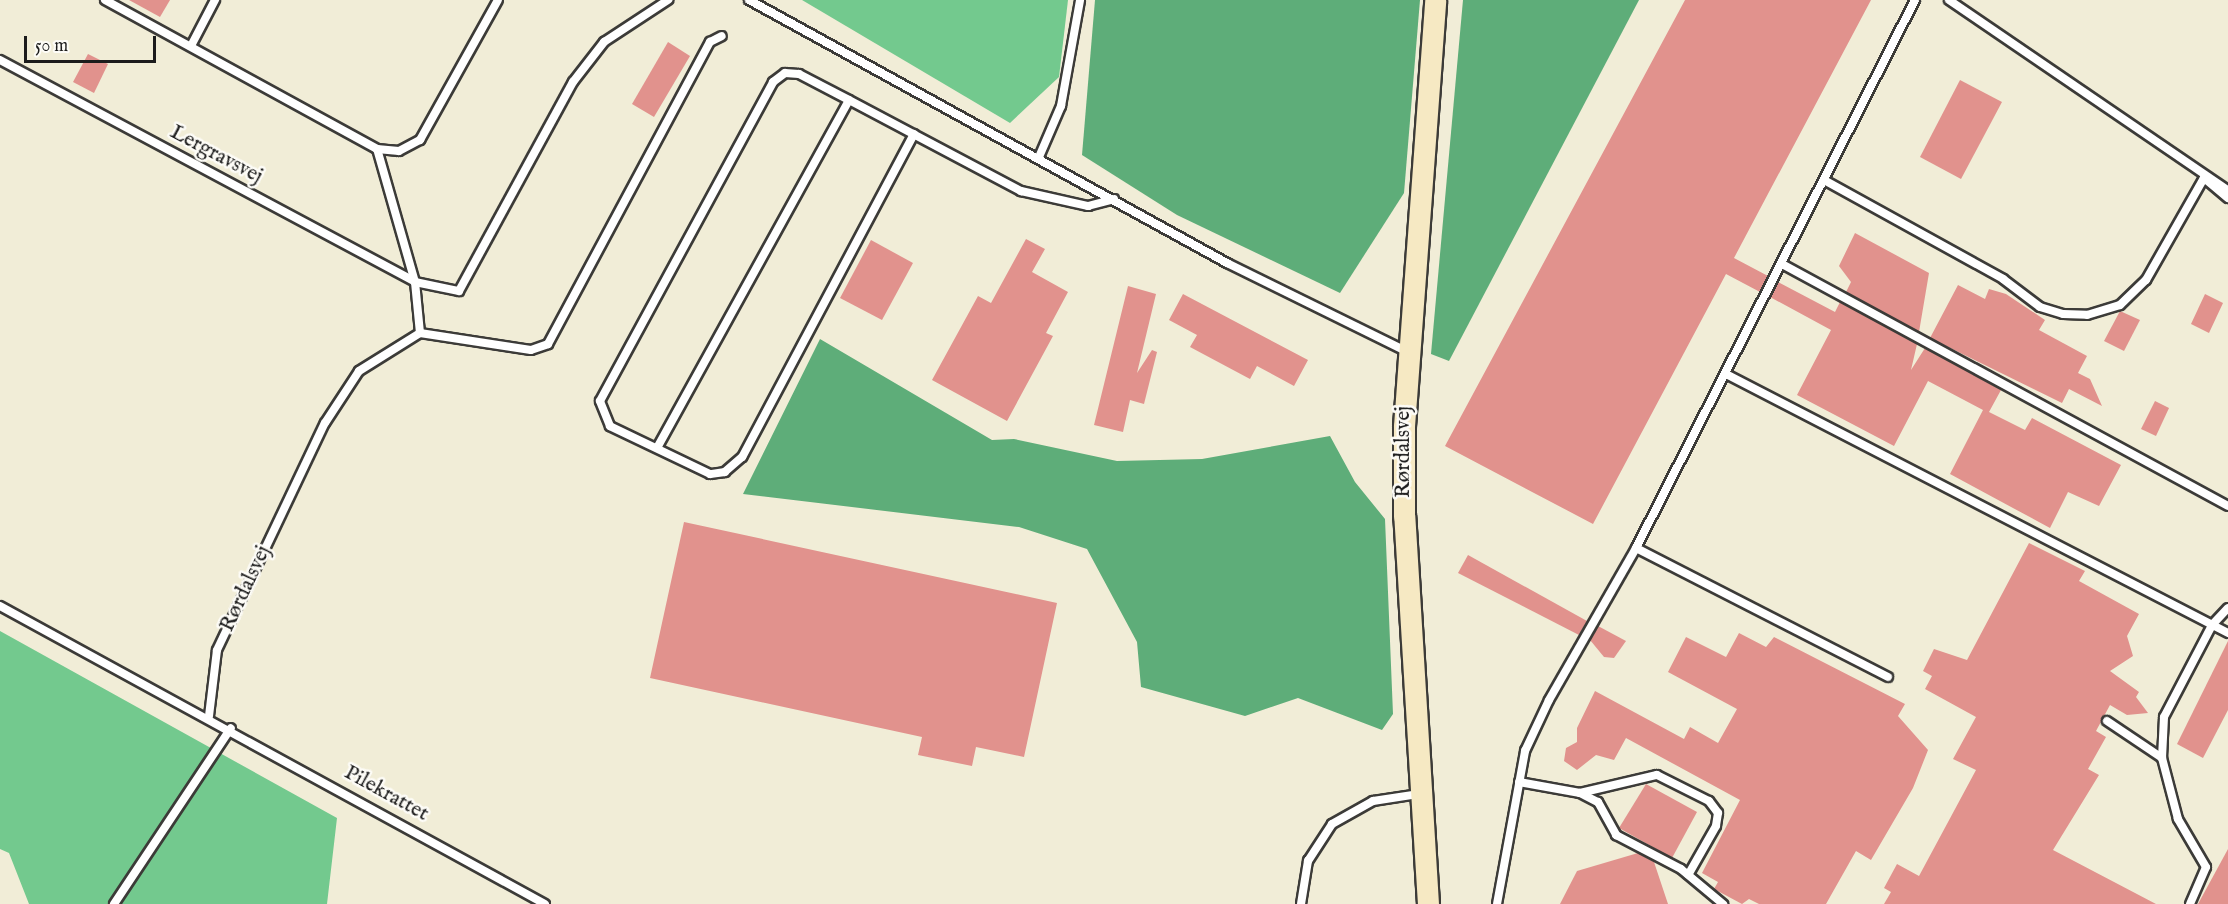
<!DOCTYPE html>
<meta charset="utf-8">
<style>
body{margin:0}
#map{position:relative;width:2228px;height:904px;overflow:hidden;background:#f1edd7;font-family:"IM FELL English",serif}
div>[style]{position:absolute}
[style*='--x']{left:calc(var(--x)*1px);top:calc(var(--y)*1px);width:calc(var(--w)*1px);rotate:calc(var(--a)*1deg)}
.green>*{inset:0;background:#73c98e}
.forest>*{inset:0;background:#5ead79}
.building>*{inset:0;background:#e1928d}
.roads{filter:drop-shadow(2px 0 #3c3b38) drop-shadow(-2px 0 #3c3b38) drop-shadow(0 2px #3c3b38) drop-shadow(0 -2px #3c3b38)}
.lane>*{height:8px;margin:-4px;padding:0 4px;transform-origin:4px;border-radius:4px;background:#fff}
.secondary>*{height:21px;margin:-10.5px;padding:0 10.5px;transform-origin:10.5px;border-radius:10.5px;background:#f6e9c3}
span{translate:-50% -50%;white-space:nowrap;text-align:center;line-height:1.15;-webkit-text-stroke:5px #fdfcf7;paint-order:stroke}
.street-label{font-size:21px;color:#1c1c1c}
.scale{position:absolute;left:24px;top:36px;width:132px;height:27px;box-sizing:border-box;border:3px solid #1c1c1c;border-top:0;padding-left:8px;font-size:18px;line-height:21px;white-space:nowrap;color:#1c1c1c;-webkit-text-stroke:4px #fdfcf7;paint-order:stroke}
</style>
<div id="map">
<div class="green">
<div style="clip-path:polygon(802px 0,1068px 0,1059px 77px,1010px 123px)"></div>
<div style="clip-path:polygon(0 631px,337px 818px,327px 904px,29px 904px,9px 853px,0 849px)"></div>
</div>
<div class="forest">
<div style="clip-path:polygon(1095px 0,1420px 0,1404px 193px,1340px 293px,1177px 215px,1082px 155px)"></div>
<div style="clip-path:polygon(1463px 0,1639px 0,1449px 361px,1431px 354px)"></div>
<div style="clip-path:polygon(820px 339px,992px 440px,1014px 439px,1117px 461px,1202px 459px,1330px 436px,1355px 482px,1385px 519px,1393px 714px,1382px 730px,1298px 698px,1245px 716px,1141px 687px,1137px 642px,1087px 549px,1019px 527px,743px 494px)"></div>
</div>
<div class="building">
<div style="clip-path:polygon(129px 0,170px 0,160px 17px)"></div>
<div style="clip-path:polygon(1685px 0,1871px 0,1734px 258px,1768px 276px,1760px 292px,1726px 274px,1593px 524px,1445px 446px)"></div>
<div style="clip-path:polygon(668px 42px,690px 56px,654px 117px,632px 104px)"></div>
<div style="clip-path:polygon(88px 54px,108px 64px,94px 93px,73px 82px)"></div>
<div style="clip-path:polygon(1960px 80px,2002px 102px,1961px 179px,1920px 157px)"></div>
<div style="clip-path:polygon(1855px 233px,1929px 273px,1919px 332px,1846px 292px,1851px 282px,1839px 266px)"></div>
<div style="clip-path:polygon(1026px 239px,1045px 249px,1032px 272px,1068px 292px,1046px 333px,1053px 336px,1007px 421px,932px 380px,978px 296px,991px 303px)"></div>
<div style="clip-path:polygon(871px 240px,913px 263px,882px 320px,840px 298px)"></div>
<div style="clip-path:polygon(1778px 282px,1835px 312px,1840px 302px,1917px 344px,1911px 370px,1925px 348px,2001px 390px,1989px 412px,2025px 430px,2032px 418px,2121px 465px,2099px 506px,2068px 492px,2050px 528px,1950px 474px,1983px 410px,1928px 381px,1894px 446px,1797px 395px,1831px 330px,1770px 297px)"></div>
<div style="clip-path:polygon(1958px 285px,1985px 299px,1989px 289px,2006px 294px,2045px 320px,2039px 330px,2087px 356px,2078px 373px,2090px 379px,2102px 406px,2069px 389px,2062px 403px,1930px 338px)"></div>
<div style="clip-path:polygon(1128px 286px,1156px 294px,1137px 373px,1152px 350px,1157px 352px,1144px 404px,1130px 400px,1123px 432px,1094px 425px)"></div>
<div style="clip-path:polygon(1183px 294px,1308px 360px,1294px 386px,1257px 366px,1250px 379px,1190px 347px,1197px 335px,1169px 320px)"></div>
<div style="clip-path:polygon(2205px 294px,2223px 303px,2209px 333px,2191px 324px)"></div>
<div style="clip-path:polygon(2120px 311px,2140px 320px,2124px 351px,2104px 341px)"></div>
<div style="clip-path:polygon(2155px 401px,2169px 408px,2156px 436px,2141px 429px)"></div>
<div style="clip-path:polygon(684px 522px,1057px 603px,1024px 757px,976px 747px,972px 766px,918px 755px,922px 737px,650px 678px)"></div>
<div style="clip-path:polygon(2029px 543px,2085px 571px,2079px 581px,2139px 614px,2127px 636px,2133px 656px,2110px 671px,2139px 692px,2136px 697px,2148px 713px,2127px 715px,2110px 705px,2096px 731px,2106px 737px,2088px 769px,2099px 775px,2053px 850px,2156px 904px,1884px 904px,1891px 892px,1884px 888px,1897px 864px,1919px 876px,1976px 770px,1953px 759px,1976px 717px,1925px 689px,1932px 676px,1923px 671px,1934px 649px,1967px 660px)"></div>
<div style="clip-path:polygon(1468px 555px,1587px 621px,1579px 635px,1458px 573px)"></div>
<div style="clip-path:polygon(1598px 626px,1626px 641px,1614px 658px,1604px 657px,1590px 640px)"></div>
<div style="clip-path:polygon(1739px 633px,1766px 647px,1774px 637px,1905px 704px,1898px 716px,1928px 750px,1913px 788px,1871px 860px,1856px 851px,1826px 904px,1759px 904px,1749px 899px,1742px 904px,1714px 889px,1718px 882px,1702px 873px,1740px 800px,1626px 738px,1614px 760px,1596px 755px,1577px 770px,1564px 761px,1566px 748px,1577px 742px,1577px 728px,1595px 691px,1684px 739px,1690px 727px,1718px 743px,1737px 709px,1668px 672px,1686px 637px,1726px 657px)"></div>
<div style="clip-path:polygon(2228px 641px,2228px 710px,2203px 758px,2177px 744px)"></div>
<div style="clip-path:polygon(1646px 784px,1697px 812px,1672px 858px,1619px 828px)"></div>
<div style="clip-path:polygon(2228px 849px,2228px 904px,2198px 904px)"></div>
<div style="clip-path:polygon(1638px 853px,1654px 862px,1668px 904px,1560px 904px,1577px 871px)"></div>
</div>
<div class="roads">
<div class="lane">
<div style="--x:105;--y:0;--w:310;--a:28.7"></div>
<div style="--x:377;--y:149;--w:22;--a:5"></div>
<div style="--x:399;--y:151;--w:24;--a:-28"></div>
<div style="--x:420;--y:140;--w:160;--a:-60.9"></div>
<div style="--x:749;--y:0;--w:546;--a:28.82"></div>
<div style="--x:1227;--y:263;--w:199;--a:26.2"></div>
<div style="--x:1949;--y:0;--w:338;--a:34.3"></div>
<div style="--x:192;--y:44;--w:50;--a:-62.4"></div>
<div style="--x:0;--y:60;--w:471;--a:28.1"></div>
<div style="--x:415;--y:282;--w:138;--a:-105.9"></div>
<div style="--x:914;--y:134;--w:366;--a:118"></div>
<div style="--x:742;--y:457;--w:23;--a:139"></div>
<div style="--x:725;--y:472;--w:15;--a:172"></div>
<div style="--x:710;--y:474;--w:111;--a:-154.4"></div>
<div style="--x:610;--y:426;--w:27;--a:-112"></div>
<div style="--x:600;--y:401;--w:363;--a:-61.5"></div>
<div style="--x:773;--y:82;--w:15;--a:-37"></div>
<div style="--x:785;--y:73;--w:14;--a:4"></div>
<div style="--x:799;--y:74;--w:56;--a:27.5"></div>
<div style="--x:849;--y:100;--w:195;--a:27.9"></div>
<div style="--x:1021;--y:191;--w:69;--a:12.6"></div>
<div style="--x:1088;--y:206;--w:27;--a:-15"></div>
<div style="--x:1039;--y:157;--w:56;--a:-66.7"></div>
<div style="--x:1061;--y:106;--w:108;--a:-79.8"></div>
<div style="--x:1824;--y:180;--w:205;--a:28.9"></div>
<div style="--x:2003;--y:279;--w:46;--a:37.1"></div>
<div style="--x:2040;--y:307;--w:24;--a:17"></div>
<div style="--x:2063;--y:314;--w:24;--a:2"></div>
<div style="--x:2087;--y:315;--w:34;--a:-17"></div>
<div style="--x:2120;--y:305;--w:36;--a:-44"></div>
<div style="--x:2146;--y:280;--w:117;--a:-60.4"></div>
<div style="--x:2204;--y:178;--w:31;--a:40"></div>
<div style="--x:1782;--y:264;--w:507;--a:28.48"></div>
<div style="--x:420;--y:333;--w:112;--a:8.7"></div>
<div style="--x:531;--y:350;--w:18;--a:-19"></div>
<div style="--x:548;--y:344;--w:343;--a:-61.8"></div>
<div style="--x:710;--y:42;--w:13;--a:-27"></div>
<div style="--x:1726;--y:374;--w:565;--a:27.29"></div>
<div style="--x:657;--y:448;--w:397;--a:-61.1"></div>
<div style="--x:1636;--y:548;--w:283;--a:27.1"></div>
<div style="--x:0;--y:606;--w:621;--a:28.67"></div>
<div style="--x:209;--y:716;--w:66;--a:-83.1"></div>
<div style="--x:217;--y:650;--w:251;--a:-64.6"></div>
<div style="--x:325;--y:423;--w:62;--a:-56.8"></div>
<div style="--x:359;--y:371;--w:72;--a:-31.9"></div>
<div style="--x:420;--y:333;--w:51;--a:-95.6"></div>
<div style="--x:415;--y:282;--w:45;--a:11.6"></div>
<div style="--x:459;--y:291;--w:238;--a:-61.4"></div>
<div style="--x:573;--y:82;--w:51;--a:-52.2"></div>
<div style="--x:604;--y:42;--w:77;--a:-33.3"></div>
<div style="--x:2107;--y:721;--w:66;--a:33.9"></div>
<div style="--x:1519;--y:782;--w:62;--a:10.2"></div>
<div style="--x:1580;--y:793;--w:20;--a:27"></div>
<div style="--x:1598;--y:802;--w:38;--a:61"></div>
<div style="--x:1616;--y:835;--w:73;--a:27.6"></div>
<div style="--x:1681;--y:869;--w:55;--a:39.8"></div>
<div style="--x:1580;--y:793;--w:79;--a:-13.2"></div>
<div style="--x:1657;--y:775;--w:58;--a:26.6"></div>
<div style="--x:1709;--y:801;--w:15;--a:53"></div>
<div style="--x:1718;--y:813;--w:13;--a:99"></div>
<div style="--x:1716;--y:826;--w:56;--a:119.7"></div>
<div style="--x:114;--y:904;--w:211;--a:-56.4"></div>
<div style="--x:1301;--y:904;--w:44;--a:-80.8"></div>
<div style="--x:1308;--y:861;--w:44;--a:-57"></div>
<div style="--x:1332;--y:824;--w:47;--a:-29.3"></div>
<div style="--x:1373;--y:801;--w:47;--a:-8.7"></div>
<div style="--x:1497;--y:904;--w:156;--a:-79.6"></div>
<div style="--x:1525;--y:751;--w:56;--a:-64.8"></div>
<div style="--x:1549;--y:700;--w:175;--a:-60.2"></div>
<div style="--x:1636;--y:548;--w:615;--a:-63.02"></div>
<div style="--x:2190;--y:904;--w:40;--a:-66.6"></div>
<div style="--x:2206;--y:867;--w:56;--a:-120.3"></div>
<div style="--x:2178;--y:819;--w:63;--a:-104.7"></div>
<div style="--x:2162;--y:758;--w:41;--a:-87.2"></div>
<div style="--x:2164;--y:717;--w:104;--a:-62.4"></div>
<div style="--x:2212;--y:625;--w:23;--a:-47"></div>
</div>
<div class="secondary">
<div style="--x:1428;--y:904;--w:389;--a:-93.5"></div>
<div style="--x:1404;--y:516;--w:90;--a:-90"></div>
<div style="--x:1404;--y:426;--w:427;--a:-85.8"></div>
</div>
</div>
<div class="street-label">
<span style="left:216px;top:155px;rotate:28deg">Lergravsvej</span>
<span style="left:1404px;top:452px;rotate:-90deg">Rørdalsvej</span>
<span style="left:246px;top:589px;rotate:-65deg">Rørdalsvej</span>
<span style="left:386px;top:794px;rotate:29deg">Pilekrattet</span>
</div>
<div class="scale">50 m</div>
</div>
